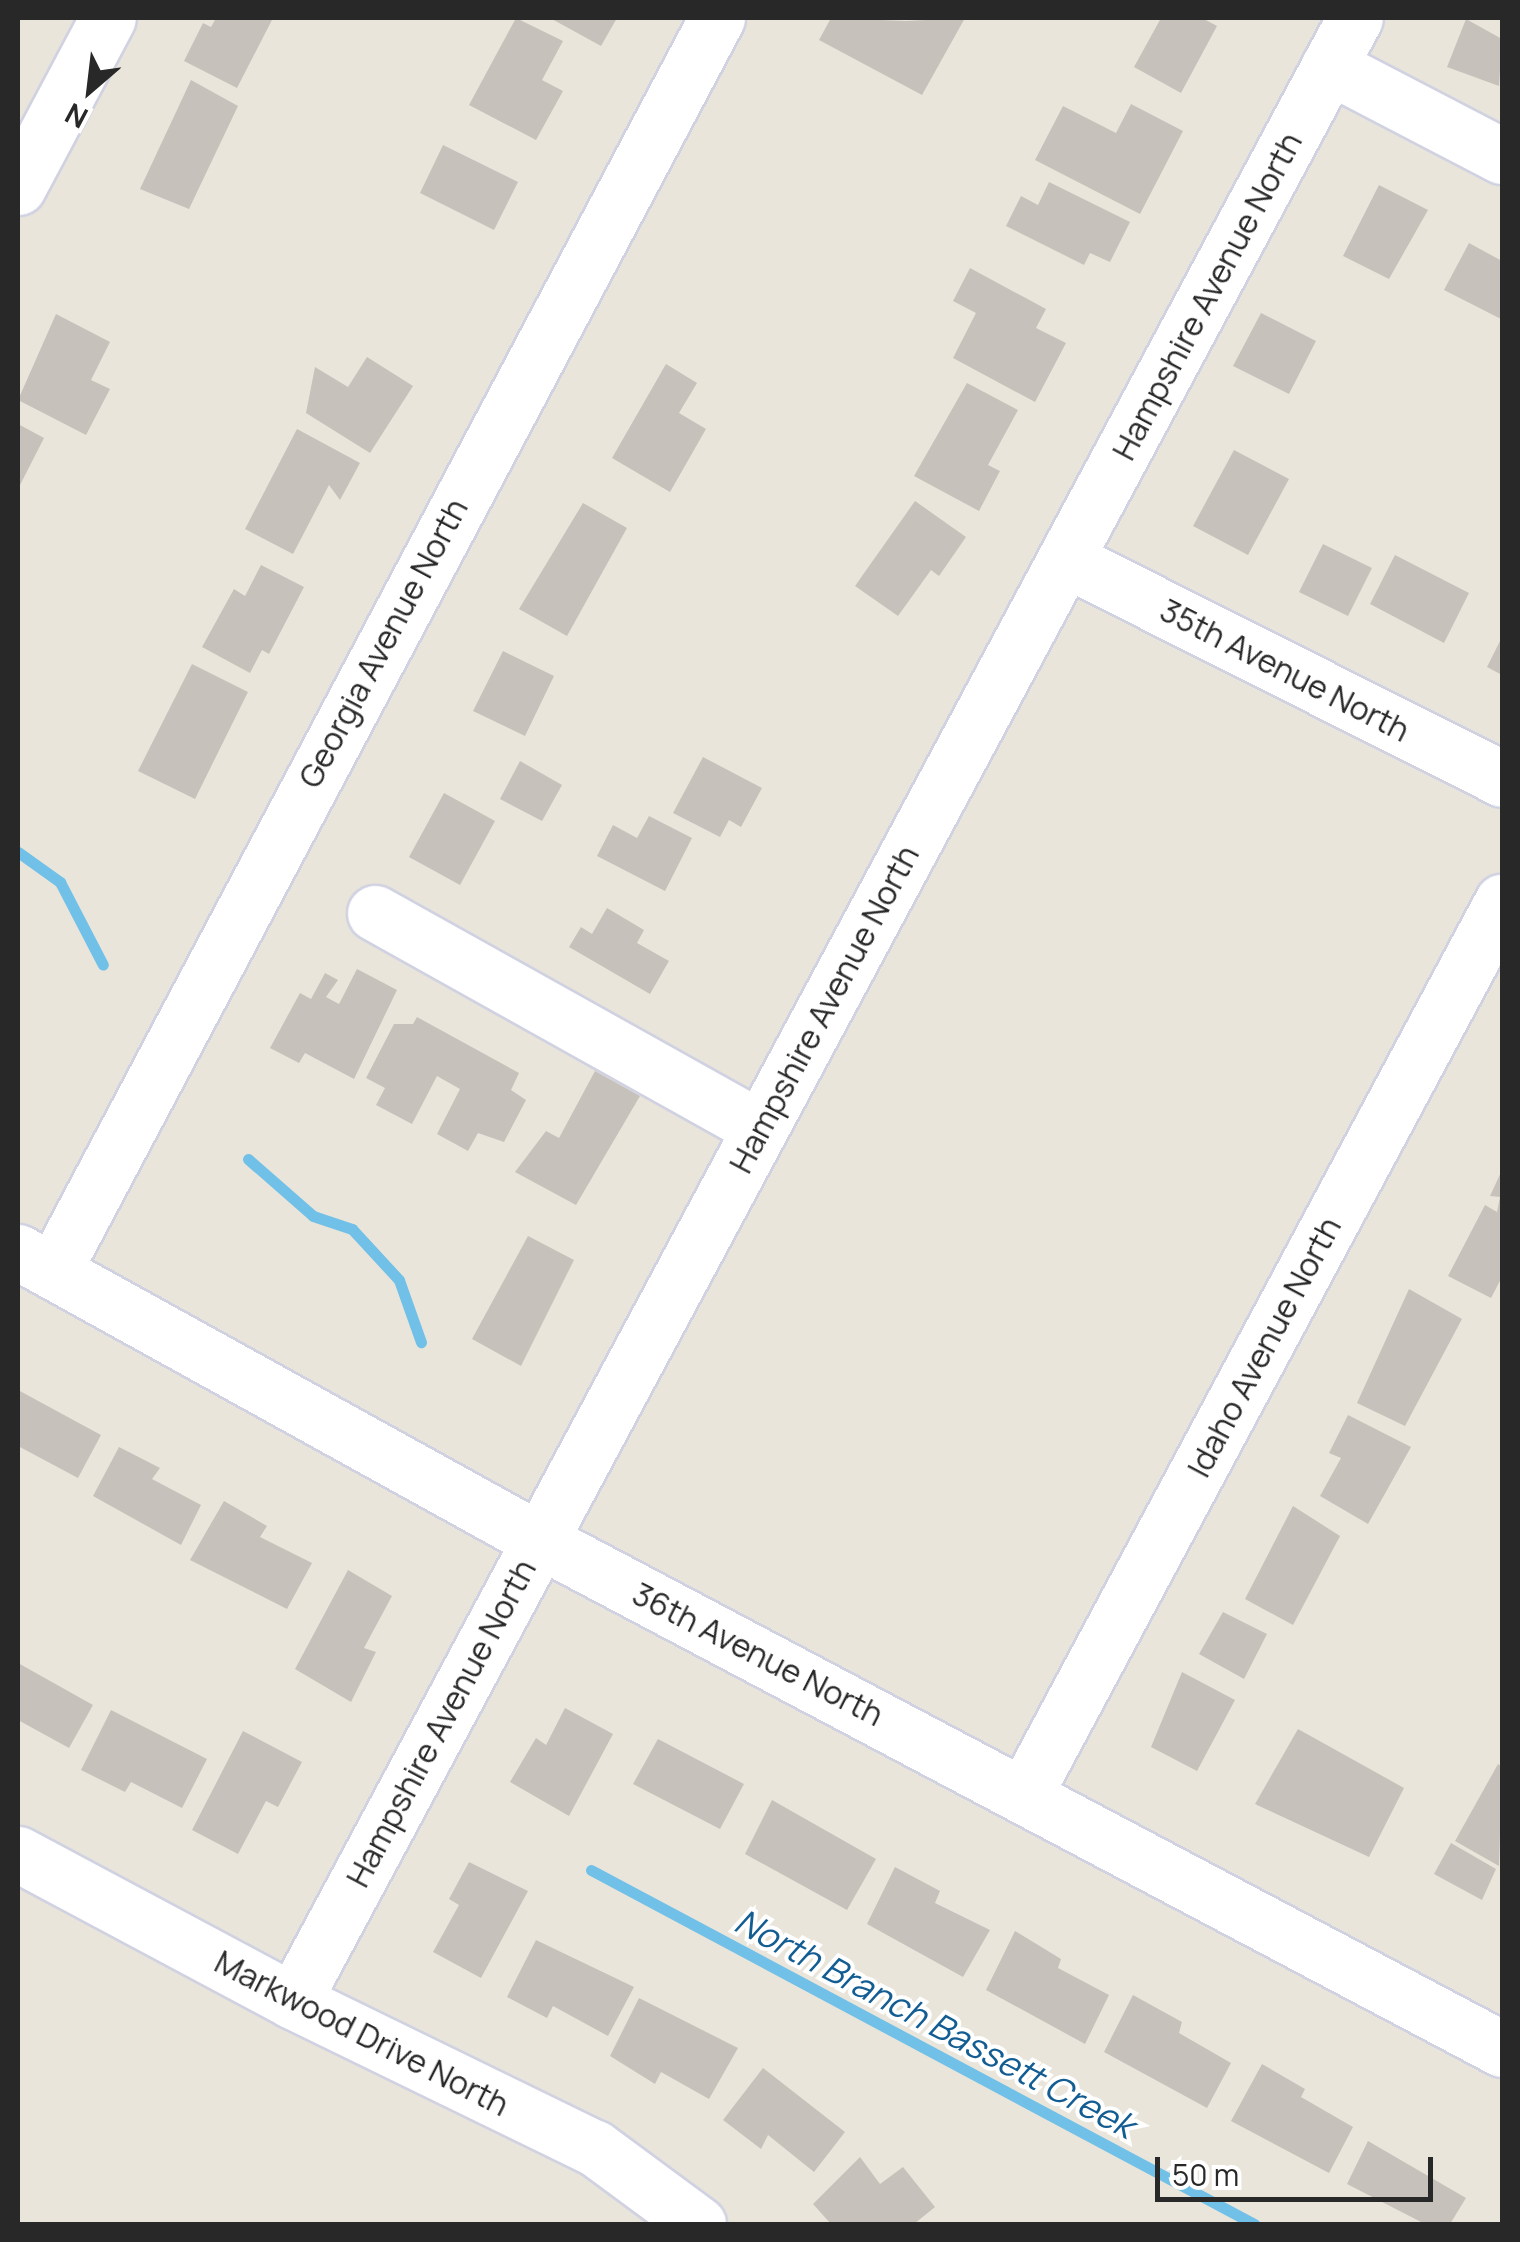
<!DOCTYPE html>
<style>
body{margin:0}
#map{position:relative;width:1520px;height:2242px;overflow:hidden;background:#eae5db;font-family:Manrope,sans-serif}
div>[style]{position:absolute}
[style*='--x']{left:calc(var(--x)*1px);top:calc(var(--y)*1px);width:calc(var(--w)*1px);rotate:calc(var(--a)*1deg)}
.stream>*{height:11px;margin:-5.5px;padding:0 5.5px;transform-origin:5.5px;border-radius:5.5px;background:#71c0e8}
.building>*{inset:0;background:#c6c1ba}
.roads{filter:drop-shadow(2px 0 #d0d2e1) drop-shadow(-2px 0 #d0d2e1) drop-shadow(0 2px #d0d2e1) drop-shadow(0 -2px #d0d2e1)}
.minor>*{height:55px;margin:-27.5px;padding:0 27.5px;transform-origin:27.5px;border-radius:27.5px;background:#fff}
span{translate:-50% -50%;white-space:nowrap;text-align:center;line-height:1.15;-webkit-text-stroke:8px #fff;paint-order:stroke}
.street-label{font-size:32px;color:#282828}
.water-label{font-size:35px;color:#135d92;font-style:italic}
.frame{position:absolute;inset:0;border:20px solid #282828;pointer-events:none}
.north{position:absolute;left:40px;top:40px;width:100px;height:100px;-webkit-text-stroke:8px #fff;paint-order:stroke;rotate:208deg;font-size:28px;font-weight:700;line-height:40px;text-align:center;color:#282828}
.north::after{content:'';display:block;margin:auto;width:35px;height:45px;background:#282828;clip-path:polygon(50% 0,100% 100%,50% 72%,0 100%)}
.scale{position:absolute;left:1155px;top:2157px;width:278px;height:45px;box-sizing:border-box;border:5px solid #282828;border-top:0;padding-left:12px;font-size:30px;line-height:35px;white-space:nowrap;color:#282828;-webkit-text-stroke:8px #fff;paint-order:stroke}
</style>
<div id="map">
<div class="stream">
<div style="--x:18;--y:852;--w:52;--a:35.5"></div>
<div style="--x:60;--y:882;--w:93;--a:62.6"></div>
<div style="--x:248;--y:1159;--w:86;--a:41.2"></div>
<div style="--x:313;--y:1216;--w:41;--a:18.4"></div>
<div style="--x:352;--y:1229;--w:69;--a:47.3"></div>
<div style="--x:399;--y:1280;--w:66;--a:70.5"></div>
<div style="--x:591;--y:1870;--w:752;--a:28.1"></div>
</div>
<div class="building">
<div style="clip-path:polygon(216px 18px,273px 18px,237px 88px,184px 61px,203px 23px,211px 27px)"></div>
<div style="clip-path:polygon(516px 18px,563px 41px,542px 80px,563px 91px,536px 140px,469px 105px)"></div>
<div style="clip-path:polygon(550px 18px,617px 18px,601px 46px)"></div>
<div style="clip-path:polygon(831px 18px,906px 21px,965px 18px,922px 95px,819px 40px)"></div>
<div style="clip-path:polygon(1161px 18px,1202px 18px,1217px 26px,1181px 93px,1134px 67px)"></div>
<div style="clip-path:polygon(1466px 19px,1502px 39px,1499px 86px,1447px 67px)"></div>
<div style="clip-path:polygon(191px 80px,238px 106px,189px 209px,140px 189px)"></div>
<div style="clip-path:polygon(1131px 104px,1183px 131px,1140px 214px,1035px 160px,1063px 106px,1116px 133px)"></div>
<div style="clip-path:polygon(443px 145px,518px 182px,494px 230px,420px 193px)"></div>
<div style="clip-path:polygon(1049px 182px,1130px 222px,1110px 262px,1090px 253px,1084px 265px,1006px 226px,1021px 196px,1038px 205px)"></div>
<div style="clip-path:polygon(1379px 185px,1428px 210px,1389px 279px,1343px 256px)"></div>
<div style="clip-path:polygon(1469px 243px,1502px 261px,1501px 319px,1444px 290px)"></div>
<div style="clip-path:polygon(970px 268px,1046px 309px,1036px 328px,1066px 343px,1035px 402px,953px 358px,976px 313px,953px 301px)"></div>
<div style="clip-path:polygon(1261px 313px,1316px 341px,1289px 394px,1233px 366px)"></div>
<div style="clip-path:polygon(56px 314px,110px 342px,91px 380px,110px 389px,86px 435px,18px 400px)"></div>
<div style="clip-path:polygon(367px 357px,413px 386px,370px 453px,306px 413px,315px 367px,348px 387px)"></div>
<div style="clip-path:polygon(666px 364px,697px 383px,679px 413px,706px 429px,670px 492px,612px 458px)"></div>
<div style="clip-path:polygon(967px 383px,1018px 410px,988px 465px,1000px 471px,979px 511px,914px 476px)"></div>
<div style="clip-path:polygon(18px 424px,44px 438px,18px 489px)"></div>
<div style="clip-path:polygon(297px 429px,360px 463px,340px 500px,329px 485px,293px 554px,245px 529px)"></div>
<div style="clip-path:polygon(1234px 450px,1289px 479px,1248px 555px,1193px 526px)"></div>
<div style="clip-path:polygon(915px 501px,966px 537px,939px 576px,931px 570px,898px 616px,855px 586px)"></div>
<div style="clip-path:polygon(583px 503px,627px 528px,567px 636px,519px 609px)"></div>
<div style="clip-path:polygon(1323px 544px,1372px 568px,1348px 616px,1299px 592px)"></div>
<div style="clip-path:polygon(1395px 555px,1469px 593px,1444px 643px,1370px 604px)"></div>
<div style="clip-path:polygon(261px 565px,304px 587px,269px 654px,262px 650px,250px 673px,202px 647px,234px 589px,245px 596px)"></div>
<div style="clip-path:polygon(1502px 637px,1502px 675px,1487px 667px)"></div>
<div style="clip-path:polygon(503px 651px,554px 676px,525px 736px,473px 711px)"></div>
<div style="clip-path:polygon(192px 664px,248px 692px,195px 799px,138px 771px)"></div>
<div style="clip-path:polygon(703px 757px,762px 788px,741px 827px,729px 820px,720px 837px,673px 813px)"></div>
<div style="clip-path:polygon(520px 761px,562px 785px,542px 821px,500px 799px)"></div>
<div style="clip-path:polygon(444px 793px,495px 821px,460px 885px,409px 857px)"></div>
<div style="clip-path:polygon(649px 816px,692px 838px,665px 891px,597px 856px,613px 825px,637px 838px)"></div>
<div style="clip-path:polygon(607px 908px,644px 930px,637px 943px,669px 961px,650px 994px,569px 947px,581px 927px,592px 934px)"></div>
<div style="clip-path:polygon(357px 969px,397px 990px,354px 1079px,305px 1053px,299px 1063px,270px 1048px,300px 993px,311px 999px,325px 973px,338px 980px,326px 997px,339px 1004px)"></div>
<div style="clip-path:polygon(417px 1017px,519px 1073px,511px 1090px,526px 1100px,504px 1142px,478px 1133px,468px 1151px,437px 1134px,460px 1089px,437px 1076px,412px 1124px,376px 1105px,385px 1088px,366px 1078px,394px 1024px,413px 1024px)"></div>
<div style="clip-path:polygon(595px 1071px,640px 1096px,576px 1205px,515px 1172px,546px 1131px,559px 1138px)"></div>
<div style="clip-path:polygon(1502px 1170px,1502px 1277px,1491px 1298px,1448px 1276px,1485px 1205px,1497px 1212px,1500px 1197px,1490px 1196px)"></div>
<div style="clip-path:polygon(528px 1236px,574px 1260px,521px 1366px,472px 1339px)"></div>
<div style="clip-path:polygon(1409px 1289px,1462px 1319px,1405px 1426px,1357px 1403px)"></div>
<div style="clip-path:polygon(18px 1390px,101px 1435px,78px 1478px,18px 1446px)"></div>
<div style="clip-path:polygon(1348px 1415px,1411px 1447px,1368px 1524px,1320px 1496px,1341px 1458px,1329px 1453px)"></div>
<div style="clip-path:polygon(119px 1447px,160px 1468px,152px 1479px,201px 1505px,181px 1545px,93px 1496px)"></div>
<div style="clip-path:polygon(224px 1501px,267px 1526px,260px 1537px,312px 1563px,287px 1609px,190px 1560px)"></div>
<div style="clip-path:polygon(1293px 1506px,1340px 1536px,1293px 1625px,1245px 1599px)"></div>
<div style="clip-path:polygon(348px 1570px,392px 1596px,364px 1648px,376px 1652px,351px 1702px,295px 1669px)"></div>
<div style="clip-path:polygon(1223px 1612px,1267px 1634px,1244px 1679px,1199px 1654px)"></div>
<div style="clip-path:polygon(18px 1663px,93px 1705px,69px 1748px,18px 1720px)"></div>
<div style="clip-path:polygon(1182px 1672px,1235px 1700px,1197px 1771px,1151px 1747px)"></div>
<div style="clip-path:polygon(565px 1708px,613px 1734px,569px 1816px,510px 1782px,536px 1738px,546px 1745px)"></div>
<div style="clip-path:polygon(111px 1710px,207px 1759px,182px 1808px,131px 1782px,125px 1792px,81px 1770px)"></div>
<div style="clip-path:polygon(1298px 1729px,1404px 1788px,1369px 1857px,1255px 1804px)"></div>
<div style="clip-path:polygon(243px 1731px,302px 1762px,278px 1807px,266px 1801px,238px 1854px,192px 1830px)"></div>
<div style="clip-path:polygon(658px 1739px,744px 1784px,720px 1829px,633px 1784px)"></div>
<div style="clip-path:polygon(1498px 1764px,1502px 1767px,1499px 1866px,1455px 1841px)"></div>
<div style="clip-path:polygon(772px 1800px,876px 1859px,847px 1910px,745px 1854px)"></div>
<div style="clip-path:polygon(1451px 1843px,1496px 1869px,1482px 1900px,1434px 1874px)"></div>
<div style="clip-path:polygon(469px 1862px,528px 1891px,481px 1978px,433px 1952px,459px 1905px,449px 1899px)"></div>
<div style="clip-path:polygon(895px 1867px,940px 1891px,935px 1903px,990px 1930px,963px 1977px,867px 1924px)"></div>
<div style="clip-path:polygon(1015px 1931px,1061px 1959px,1058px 1968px,1109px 1995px,1085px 2044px,986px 1990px)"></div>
<div style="clip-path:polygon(536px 1940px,634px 1987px,608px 2036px,553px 2006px,547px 2018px,507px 1997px)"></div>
<div style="clip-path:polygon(1133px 1995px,1182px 2022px,1179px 2033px,1231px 2063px,1207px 2108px,1104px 2052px)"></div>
<div style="clip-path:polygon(639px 1998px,738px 2048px,709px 2099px,661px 2072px,655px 2084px,610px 2056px)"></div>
<div style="clip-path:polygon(1262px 2064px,1305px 2089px,1301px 2097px,1353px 2127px,1329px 2173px,1231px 2121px)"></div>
<div style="clip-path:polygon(763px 2068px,845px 2132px,814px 2172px,768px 2135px,761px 2149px,723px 2120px)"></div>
<div style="clip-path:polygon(1368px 2141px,1466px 2198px,1450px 2224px,1425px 2224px,1347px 2184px)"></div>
<div style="clip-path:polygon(860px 2157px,880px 2184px,903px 2167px,935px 2207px,914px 2224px,831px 2224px,813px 2204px)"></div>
</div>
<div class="roads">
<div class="minor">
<div style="--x:1329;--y:66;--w:195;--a:27.5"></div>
<div style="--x:18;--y:187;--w:191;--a:-62"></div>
<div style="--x:1067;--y:560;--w:487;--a:26.7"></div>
<div style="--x:375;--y:913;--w:440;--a:29.2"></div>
<div style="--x:18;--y:1252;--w:595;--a:28.93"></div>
<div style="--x:539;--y:1540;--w:1089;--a:27.86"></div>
<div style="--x:53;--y:1271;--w:1418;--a:-62.08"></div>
<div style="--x:1025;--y:1793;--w:1011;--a:-61.84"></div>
<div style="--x:18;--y:1854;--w:312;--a:28.1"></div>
<div style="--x:293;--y:2001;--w:336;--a:26"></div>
<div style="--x:595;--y:2148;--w:128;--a:36.4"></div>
<div style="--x:293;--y:2001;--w:2249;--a:-61.83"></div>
</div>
</div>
<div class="street-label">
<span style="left:1207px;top:296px;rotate:-62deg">Hampshire Avenue North</span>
<span style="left:383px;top:643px;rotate:-62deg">Georgia Avenue North</span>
<span style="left:1285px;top:670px;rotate:27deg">35th Avenue North</span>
<span style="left:824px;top:1009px;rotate:-62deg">Hampshire Avenue North</span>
<span style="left:1264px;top:1347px;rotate:-62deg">Idaho Avenue North</span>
<span style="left:758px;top:1654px;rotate:27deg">36th Avenue North</span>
<span style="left:441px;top:1723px;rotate:-62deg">Hampshire Avenue North</span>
<span style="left:362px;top:2033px;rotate:27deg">Markwood Drive North</span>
</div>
<div class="water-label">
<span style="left:935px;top:2023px;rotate:28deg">North Branch Bassett Creek</span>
</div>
<div class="frame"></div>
<div class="north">N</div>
<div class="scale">50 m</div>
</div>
